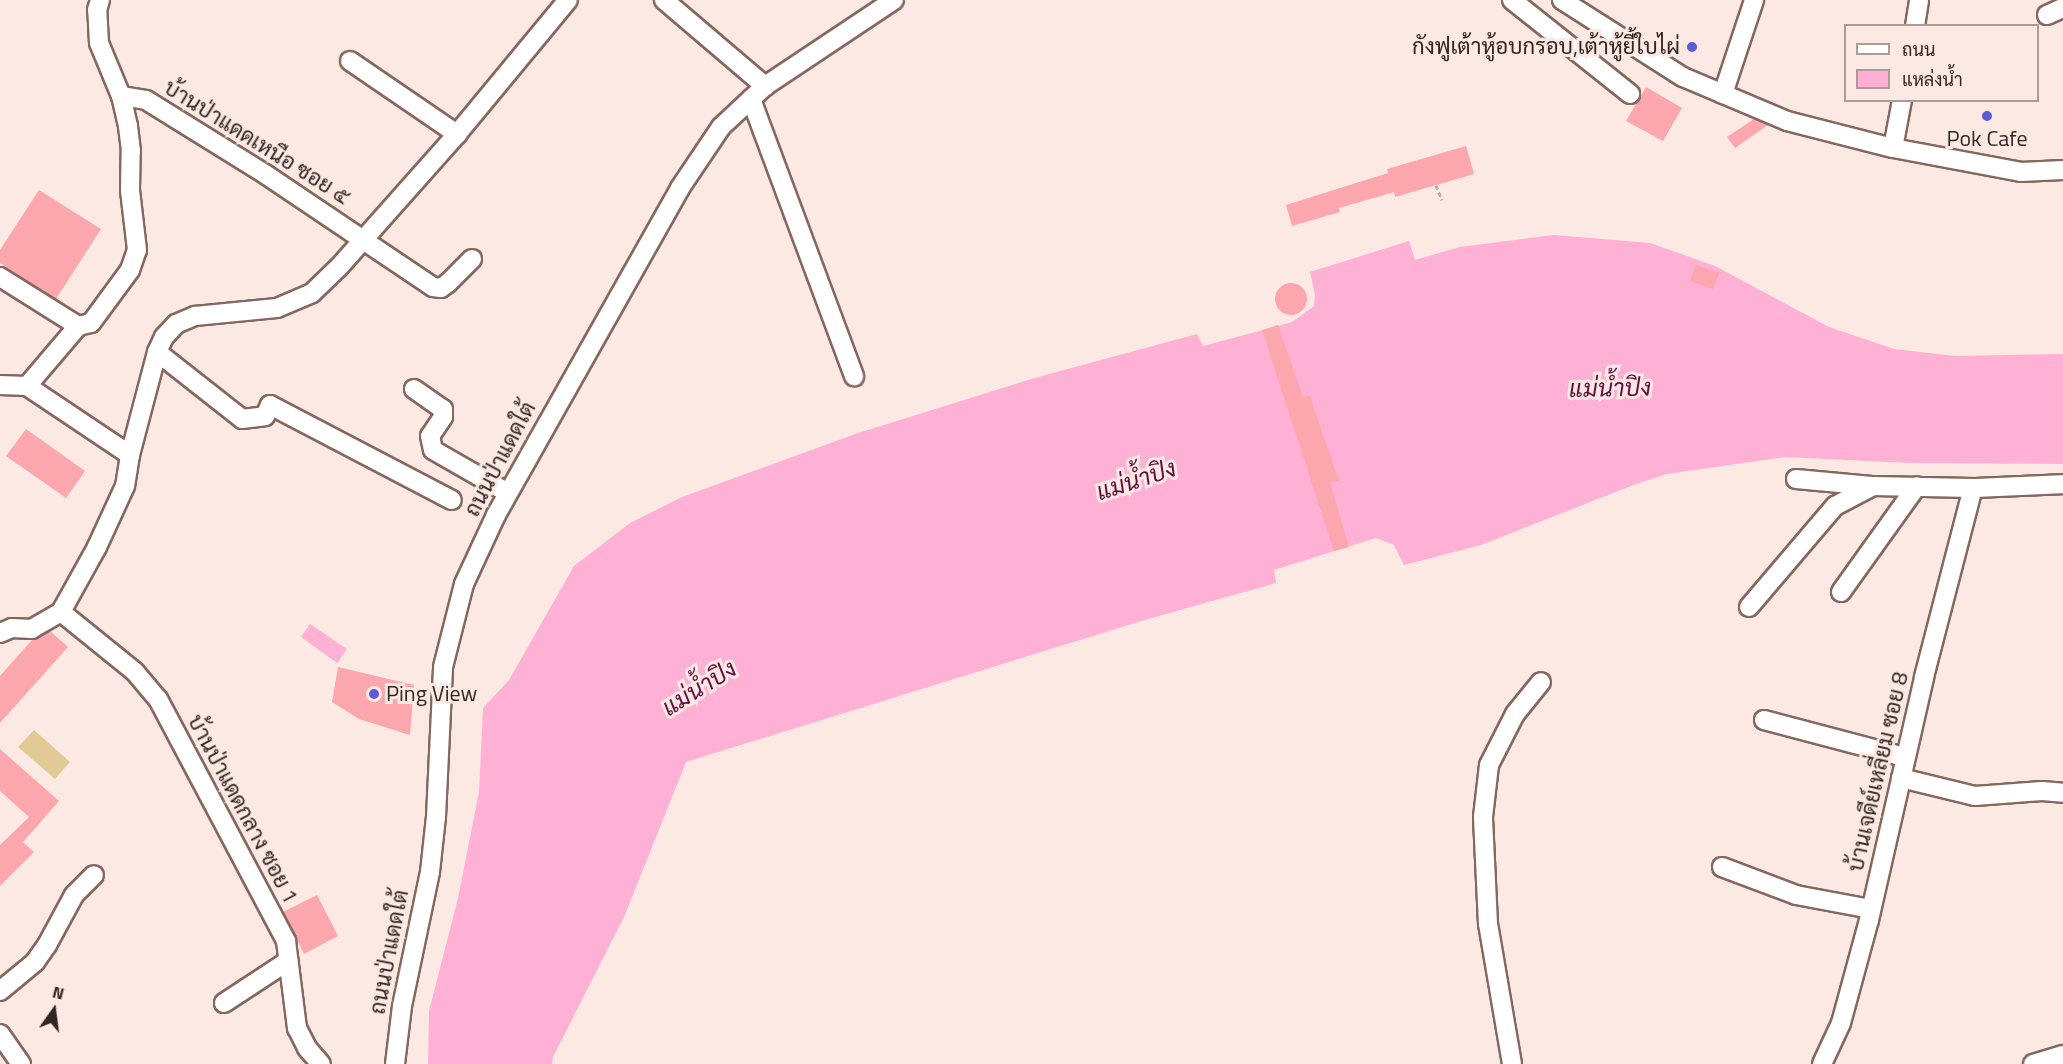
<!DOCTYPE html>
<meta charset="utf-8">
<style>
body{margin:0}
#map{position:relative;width:2063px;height:1064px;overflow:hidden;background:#fde9e3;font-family:"Titillium Web",Sarabun,sans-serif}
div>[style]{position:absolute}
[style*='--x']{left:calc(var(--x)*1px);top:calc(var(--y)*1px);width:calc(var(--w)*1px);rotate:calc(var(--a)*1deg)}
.green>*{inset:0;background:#e2ca96}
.water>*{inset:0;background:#ffb1d5}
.building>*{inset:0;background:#fba7ad}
.round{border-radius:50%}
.path>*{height:3px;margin-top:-1.5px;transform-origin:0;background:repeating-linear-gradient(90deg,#beaca7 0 4.5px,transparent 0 7.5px)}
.roads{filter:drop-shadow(2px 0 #84685f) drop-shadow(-2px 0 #84685f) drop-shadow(0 2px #84685f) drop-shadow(0 -2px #84685f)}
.minor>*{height:18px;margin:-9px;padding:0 9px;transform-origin:9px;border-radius:9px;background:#fff}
.dots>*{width:16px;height:16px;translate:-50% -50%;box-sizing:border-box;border:3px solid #fde9e3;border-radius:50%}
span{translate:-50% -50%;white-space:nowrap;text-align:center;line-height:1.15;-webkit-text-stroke:6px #fde9e3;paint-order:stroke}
.poi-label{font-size:22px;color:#322622}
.right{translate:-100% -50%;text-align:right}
.left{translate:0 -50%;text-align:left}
.street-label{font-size:22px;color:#322622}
.water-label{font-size:24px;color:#660e42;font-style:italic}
.legend{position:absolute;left:1844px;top:24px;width:195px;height:78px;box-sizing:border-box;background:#fde9e3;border:2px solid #ac9b96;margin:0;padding:8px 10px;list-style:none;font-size:18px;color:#322622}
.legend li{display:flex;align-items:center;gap:12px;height:30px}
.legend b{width:30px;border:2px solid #ac9b96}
.north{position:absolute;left:24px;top:980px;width:60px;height:60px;-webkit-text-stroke:4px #fde9e3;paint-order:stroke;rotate:14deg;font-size:16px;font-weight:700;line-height:24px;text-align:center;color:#322622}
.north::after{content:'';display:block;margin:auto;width:21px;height:27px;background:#322622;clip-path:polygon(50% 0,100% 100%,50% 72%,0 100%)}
</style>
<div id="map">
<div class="green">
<div style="clip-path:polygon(34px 730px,70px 762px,55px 779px,18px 747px)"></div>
</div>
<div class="water">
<div style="clip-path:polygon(1554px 235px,1650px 243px,1715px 266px,1829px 327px,1894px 349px,1955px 356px,2063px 354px,2063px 464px,1910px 463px,1785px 457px,1667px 474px,1636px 484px,1481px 545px,1404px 565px,1394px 545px,1376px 538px,1274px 570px,1276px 583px,1148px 619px,686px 762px,624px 917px,553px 1057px,552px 1064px,428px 1064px,429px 1011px,458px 898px,479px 792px,483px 708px,509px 680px,574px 566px,630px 523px,682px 497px,858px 433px,1038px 377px,1197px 334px,1203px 346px,1292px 322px,1314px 306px,1315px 295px,1310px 272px,1409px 241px,1415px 260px,1460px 247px)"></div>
<div style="clip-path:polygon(310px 624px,347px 649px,337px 663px,301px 637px)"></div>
</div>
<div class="building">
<div style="clip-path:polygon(1646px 87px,1682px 108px,1663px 141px,1626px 121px)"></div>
<div style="clip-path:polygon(1754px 119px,1768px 125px,1735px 148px,1727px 137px)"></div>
<div style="clip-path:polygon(1466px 146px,1474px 174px,1395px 197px,1394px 192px,1339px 208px,1340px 212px,1292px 226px,1286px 205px,1388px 173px,1387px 169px)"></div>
<div style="clip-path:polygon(39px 190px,101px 229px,56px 299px,0 263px,0 250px)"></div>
<div style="clip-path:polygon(1696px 265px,1719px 273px,1713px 289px,1690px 281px)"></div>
<div class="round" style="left:1275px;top:283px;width:32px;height:32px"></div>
<div style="clip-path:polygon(1278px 325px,1303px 397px,1310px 396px,1339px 481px,1330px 482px,1349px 547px,1334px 551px,1262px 330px)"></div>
<div style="clip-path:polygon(26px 429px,85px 471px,66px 498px,6px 456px)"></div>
<div style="clip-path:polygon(50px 631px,68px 647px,0 723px,0 676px,32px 640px)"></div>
<div style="clip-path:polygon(338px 667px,414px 685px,410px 735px,359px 719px,332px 702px)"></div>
<div style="clip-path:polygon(0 749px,59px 801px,23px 842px,34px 852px,0 886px,0 845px,29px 817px,0 791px)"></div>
<div style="clip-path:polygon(317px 895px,338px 936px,304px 954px,283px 912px)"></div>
</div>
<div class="path">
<div style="--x:1436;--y:185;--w:16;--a:68"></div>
</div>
<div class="roads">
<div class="minor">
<div style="--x:664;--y:0;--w:133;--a:40.4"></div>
<div style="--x:1512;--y:0;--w:151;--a:38.5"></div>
<div style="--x:1562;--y:0;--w:143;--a:32.5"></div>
<div style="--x:1683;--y:77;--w:113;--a:22.9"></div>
<div style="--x:1787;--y:121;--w:109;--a:14.3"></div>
<div style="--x:1893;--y:148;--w:130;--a:10.6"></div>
<div style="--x:2021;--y:172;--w:42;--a:-2.7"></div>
<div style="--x:2047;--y:15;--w:17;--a:-24"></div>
<div style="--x:1915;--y:26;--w:26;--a:-81"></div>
<div style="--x:350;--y:61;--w:130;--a:34.3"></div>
<div style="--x:1723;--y:94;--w:99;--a:-71.7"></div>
<div style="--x:121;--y:96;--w:25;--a:9"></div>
<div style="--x:146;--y:100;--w:140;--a:31.9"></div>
<div style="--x:265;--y:174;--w:202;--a:33.9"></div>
<div style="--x:433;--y:287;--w:8;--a:7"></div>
<div style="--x:441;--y:288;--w:9;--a:-36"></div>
<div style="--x:448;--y:283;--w:34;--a:-45"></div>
<div style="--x:751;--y:99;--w:296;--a:69.6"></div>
<div style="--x:1893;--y:148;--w:49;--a:-79.4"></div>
<div style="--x:0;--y:277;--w:92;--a:32.1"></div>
<div style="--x:157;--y:352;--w:108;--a:38.2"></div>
<div style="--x:242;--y:419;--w:23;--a:-7"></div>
<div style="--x:265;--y:416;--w:12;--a:-66"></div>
<div style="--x:270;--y:405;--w:205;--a:27.6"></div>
<div style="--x:0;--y:385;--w:27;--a:2"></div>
<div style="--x:27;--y:386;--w:124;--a:33.8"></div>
<div style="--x:130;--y:455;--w:31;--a:99"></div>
<div style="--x:125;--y:486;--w:67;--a:114.7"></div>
<div style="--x:97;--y:547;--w:74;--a:119"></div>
<div style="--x:61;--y:612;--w:34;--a:150"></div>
<div style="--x:32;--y:629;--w:20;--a:-177"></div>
<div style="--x:12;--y:628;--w:13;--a:157"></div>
<div style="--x:27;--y:386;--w:79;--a:-49.6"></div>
<div style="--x:78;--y:326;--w:13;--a:-13"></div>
<div style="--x:91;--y:323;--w:66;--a:-53.7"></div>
<div style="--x:130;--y:270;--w:21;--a:-71"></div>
<div style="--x:137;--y:250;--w:60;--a:-96.7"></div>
<div style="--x:130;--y:190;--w:39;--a:-89"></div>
<div style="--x:131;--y:151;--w:25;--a:-97"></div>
<div style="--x:128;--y:126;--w:31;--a:-103"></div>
<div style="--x:121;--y:96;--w:57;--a:-112.5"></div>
<div style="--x:99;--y:43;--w:33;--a:-93"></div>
<div style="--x:97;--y:10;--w:10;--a:-73"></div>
<div style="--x:414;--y:389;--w:35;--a:35"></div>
<div style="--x:443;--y:409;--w:8;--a:90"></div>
<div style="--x:443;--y:417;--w:23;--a:124"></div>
<div style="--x:430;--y:436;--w:14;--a:78"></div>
<div style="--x:433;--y:450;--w:86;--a:29.8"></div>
<div style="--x:130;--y:455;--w:106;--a:-75.3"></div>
<div style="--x:157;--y:352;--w:17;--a:-65"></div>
<div style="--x:164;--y:337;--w:18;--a:-47"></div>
<div style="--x:176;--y:324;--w:21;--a:-23"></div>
<div style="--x:195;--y:316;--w:82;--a:-5.6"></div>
<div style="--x:277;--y:308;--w:38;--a:-23"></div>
<div style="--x:312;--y:293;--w:37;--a:-44"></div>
<div style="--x:339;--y:267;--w:178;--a:-48.4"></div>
<div style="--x:457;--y:134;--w:174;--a:-50.4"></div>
<div style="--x:1796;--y:479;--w:76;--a:5.3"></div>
<div style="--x:1841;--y:592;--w:130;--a:-54.4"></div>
<div style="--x:1749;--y:607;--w:133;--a:-49.6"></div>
<div style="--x:1835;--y:506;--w:43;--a:-27.8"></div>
<div style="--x:1873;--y:486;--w:100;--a:1.1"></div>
<div style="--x:1973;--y:488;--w:90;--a:-2.5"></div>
<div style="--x:61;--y:612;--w:95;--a:39"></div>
<div style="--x:135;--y:672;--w:35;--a:50"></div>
<div style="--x:158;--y:699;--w:274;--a:62.1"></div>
<div style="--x:286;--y:941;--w:88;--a:82.8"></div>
<div style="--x:297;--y:1028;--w:22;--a:63"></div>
<div style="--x:307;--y:1048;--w:21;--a:49"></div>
<div style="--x:1764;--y:720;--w:145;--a:14.8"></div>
<div style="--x:1901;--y:778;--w:76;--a:13.7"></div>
<div style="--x:1975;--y:796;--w:67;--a:-4.3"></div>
<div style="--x:2042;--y:791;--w:21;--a:5"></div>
<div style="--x:1722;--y:867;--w:79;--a:20.7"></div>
<div style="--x:1796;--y:895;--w:76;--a:10.6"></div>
<div style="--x:0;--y:991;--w:45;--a:-39.6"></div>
<div style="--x:35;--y:962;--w:21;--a:-55"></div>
<div style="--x:47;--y:945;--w:57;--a:-61.6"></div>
<div style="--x:74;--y:895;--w:28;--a:-45"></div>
<div style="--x:224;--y:1003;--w:77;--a:-33.3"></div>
<div style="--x:0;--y:1034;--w:37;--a:55"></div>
<div style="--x:395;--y:1064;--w:58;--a:-83.1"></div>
<div style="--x:402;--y:1006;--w:137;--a:-78.2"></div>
<div style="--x:430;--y:872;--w:55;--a:-83.8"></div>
<div style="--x:436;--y:817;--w:150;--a:-87.3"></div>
<div style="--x:443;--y:667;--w:86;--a:-75.8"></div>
<div style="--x:464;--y:584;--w:76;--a:-65.1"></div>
<div style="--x:496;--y:515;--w:375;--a:-60.6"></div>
<div style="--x:680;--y:188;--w:73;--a:-56.1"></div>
<div style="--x:721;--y:127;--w:60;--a:-43"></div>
<div style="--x:765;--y:86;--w:155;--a:-33.7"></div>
<div style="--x:1512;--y:1064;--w:142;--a:-99.7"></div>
<div style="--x:1488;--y:924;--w:107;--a:-92.7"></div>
<div style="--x:1483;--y:817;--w:52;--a:-83.4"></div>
<div style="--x:1489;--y:765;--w:57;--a:-63"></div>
<div style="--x:1515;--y:714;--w:41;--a:-50.9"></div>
<div style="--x:1822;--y:1064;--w:45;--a:-65.1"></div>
<div style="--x:1841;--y:1023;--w:107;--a:-74.8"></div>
<div style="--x:1869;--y:920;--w:249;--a:-77.2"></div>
<div style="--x:1924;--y:677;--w:195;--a:-75.5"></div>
<div style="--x:2033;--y:1064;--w:31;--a:-17"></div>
</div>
</div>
<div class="dots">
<div style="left:1692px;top:47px;background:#5b5cd4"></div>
<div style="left:1987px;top:116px;background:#5b5cd4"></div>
<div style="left:374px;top:694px;background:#5b5cd4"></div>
</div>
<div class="poi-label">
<span class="right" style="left:1680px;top:47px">กังฟูเต้าหู้อบกรอบ,เต้าหู้ยี้ใบไผ่</span>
<span style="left:1987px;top:139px">Pok Cafe</span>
<span class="left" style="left:386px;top:694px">Ping View</span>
</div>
<div class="street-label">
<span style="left:257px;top:142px;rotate:32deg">บ้านป่าแดดเหนือ ซอย ๕</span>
<span style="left:500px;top:459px;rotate:-62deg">ถนนป่าแดดใต้</span>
<span style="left:1878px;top:772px;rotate:-77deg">บ้านเจดีย์เหลี่ยม ซอย 8</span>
<span style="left:243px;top:809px;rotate:62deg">บ้านป่าแดดกลาง ซอย 1</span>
<span style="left:389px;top:952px;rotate:-79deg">ถนนป่าแดดใต้</span>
</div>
<div class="water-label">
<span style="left:1610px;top:388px;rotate:-1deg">แม่น้ำปิง</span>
<span style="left:1136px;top:480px;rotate:-18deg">แม่น้ำปิง</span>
<span style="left:699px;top:688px;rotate:-32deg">แม่น้ำปิง</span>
</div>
<ul class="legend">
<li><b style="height:8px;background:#fff"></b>ถนน</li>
<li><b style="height:16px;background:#ffb1d5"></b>แหล่งน้ำ</li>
</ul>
<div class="north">N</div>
</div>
